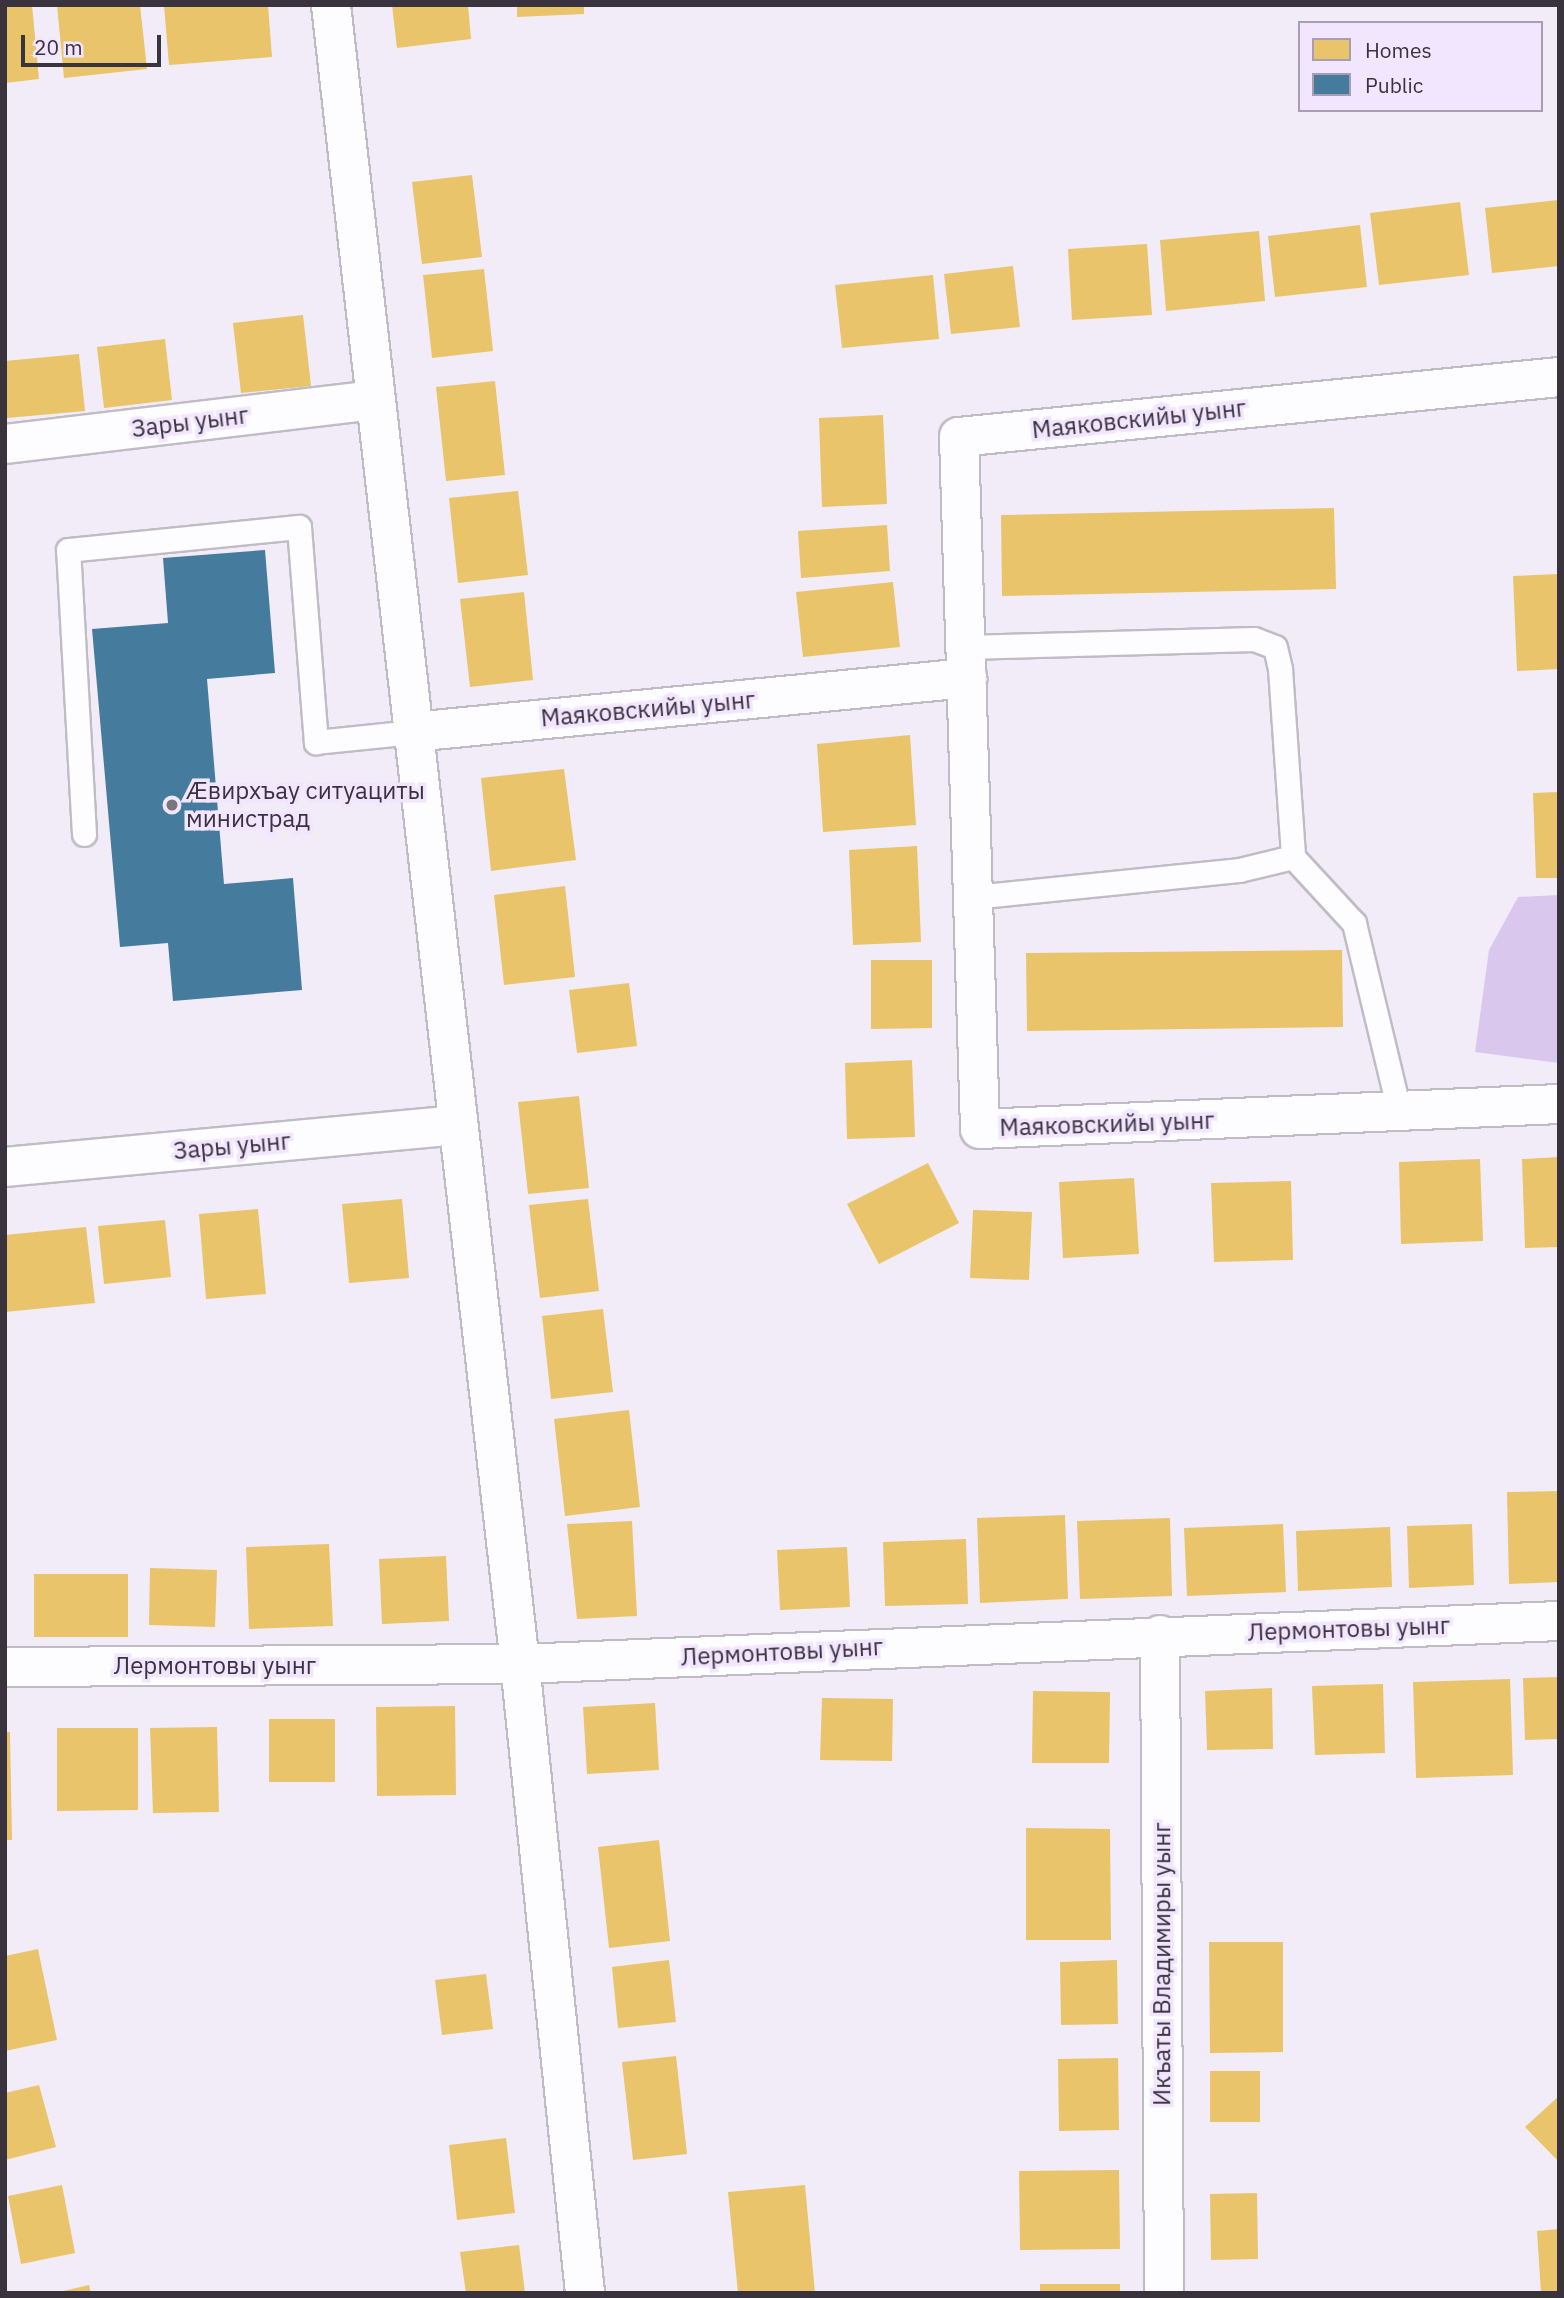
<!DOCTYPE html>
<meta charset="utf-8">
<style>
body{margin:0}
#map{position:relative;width:1564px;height:2298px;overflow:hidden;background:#f2ecf8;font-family:"IBM Plex Sans",sans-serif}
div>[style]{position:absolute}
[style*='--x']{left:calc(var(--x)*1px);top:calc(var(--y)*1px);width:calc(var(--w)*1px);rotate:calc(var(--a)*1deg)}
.forest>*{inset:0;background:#dac7ee}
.homes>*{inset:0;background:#e9c46a}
.public>*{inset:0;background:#457b9d}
.roads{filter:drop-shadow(2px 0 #c0bcc6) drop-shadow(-2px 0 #c0bcc6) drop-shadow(0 2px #c0bcc6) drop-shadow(0 -2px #c0bcc6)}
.lane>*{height:23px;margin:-11.5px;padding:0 11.5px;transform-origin:11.5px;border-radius:11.5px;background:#fdfcfe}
.street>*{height:38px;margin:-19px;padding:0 19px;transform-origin:19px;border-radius:19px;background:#fdfcfe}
.secondary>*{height:38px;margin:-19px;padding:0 19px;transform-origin:19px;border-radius:19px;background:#fdfcfe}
.dots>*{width:19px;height:19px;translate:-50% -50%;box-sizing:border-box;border:4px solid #f1e6fe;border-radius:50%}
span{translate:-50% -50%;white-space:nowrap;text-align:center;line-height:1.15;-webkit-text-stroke:7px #f1e6fe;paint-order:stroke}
.street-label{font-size:24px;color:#39333e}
.poi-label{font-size:24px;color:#39333e}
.left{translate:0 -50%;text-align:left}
.frame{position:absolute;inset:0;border:7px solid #39333e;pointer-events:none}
.legend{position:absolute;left:1298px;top:21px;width:245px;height:91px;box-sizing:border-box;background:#f1e6fe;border:2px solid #a79eb1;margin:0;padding:9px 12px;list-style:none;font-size:21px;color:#39333e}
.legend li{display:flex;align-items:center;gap:14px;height:35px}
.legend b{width:35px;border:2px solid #a79eb1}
.scale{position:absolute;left:21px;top:35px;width:140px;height:32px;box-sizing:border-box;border:4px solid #39333e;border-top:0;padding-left:9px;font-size:21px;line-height:24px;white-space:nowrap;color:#39333e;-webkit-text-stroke:5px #f1e6fe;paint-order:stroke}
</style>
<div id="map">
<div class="forest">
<div style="clip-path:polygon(1559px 895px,1559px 1063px,1475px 1052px,1489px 950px,1518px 897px)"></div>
</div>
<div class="homes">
<div style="clip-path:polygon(5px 5px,32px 5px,39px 79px,5px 83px)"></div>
<div style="clip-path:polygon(57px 5px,140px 5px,147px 69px,64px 78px)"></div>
<div style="clip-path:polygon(164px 5px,268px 5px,272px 57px,169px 65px)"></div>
<div style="clip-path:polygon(392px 5px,468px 5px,471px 39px,397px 48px)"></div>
<div style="clip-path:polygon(517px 5px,584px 5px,584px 14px,517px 17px)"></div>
<div style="clip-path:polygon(472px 175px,482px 257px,422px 264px,412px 182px)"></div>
<div style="clip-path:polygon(1558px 200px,1559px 266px,1492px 273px,1485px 208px)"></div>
<div style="clip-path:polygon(1460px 202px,1469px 275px,1379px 285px,1370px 213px)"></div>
<div style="clip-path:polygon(1360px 225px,1367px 287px,1275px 297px,1268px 236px)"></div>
<div style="clip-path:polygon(1259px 231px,1265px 301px,1166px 311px,1160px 240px)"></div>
<div style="clip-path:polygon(1147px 244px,1152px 315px,1072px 320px,1068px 249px)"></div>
<div style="clip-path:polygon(1013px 266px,1020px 327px,951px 334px,944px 274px)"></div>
<div style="clip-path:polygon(484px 269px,493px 351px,432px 358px,423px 275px)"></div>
<div style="clip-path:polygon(933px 275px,939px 339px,842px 348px,835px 285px)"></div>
<div style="clip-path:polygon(303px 315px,311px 386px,241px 393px,233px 323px)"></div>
<div style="clip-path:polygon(165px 339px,172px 400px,104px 408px,97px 347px)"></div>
<div style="clip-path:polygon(79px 354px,85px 411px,7px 418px,5px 361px)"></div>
<div style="clip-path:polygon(495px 381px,505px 475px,446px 481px,436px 387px)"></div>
<div style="clip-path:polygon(883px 415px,887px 504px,822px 507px,819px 418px)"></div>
<div style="clip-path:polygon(518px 491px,528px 575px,458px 583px,449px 498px)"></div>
<div style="clip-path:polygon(1334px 508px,1336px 589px,1002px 596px,1001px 515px)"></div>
<div style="clip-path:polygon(887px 525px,890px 571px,801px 578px,798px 531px)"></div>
<div style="clip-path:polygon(1559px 574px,1559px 669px,1517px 671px,1513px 576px)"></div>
<div style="clip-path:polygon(893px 582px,900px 647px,803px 657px,796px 592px)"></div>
<div style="clip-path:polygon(524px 592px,533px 680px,470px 687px,460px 599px)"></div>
<div style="clip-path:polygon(910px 735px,916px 825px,823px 832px,817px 744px)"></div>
<div style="clip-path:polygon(564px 769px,576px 860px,491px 871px,481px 778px)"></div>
<div style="clip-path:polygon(1559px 792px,1559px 878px,1536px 878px,1533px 793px)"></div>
<div style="clip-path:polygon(917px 846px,921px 942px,853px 945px,849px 850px)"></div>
<div style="clip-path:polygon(565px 886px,575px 977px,504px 985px,494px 895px)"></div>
<div style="clip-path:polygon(1342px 950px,1343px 1027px,1027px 1031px,1026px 953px)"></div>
<div style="clip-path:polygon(871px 960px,932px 960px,932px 1028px,871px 1029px)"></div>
<div style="clip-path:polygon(629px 983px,637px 1046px,577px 1053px,569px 990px)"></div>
<div style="clip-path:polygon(912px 1060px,915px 1137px,847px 1139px,845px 1063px)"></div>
<div style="clip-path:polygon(579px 1096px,589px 1188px,528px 1194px,518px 1102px)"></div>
<div style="clip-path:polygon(1559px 1157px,1559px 1247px,1525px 1248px,1522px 1159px)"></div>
<div style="clip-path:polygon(1480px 1159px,1483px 1241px,1401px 1244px,1399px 1162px)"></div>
<div style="clip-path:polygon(928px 1163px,959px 1223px,879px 1264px,847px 1204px)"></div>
<div style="clip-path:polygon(1134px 1178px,1139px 1254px,1063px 1258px,1059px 1182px)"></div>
<div style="clip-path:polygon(1291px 1181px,1293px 1260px,1214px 1262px,1211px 1183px)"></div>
<div style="clip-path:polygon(402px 1199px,409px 1278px,349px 1283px,342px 1204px)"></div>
<div style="clip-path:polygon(588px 1199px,599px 1291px,540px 1298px,529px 1205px)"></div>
<div style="clip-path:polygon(258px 1209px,266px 1294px,206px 1299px,199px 1214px)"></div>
<div style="clip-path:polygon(973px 1210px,1032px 1212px,1029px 1280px,970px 1278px)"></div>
<div style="clip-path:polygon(165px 1220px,171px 1277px,104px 1284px,98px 1226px)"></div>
<div style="clip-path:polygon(86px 1227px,95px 1303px,5px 1312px,5px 1235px)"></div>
<div style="clip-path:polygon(603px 1309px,613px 1392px,551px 1399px,542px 1316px)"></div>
<div style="clip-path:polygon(629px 1410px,640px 1507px,565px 1516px,554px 1419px)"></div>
<div style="clip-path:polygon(1559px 1491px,1559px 1582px,1509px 1584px,1507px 1492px)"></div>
<div style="clip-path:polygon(1065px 1515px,1068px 1599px,980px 1603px,977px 1518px)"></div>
<div style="clip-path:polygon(1170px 1518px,1172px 1596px,1080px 1599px,1077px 1521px)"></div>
<div style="clip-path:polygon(632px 1521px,637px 1616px,577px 1619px,567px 1524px)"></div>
<div style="clip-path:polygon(1283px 1524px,1286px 1592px,1187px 1596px,1184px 1528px)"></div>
<div style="clip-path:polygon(1472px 1524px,1474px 1585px,1409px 1588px,1407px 1526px)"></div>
<div style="clip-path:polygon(1390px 1527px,1392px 1587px,1298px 1591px,1296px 1531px)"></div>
<div style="clip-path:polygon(966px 1539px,968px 1604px,885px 1606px,883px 1542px)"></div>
<div style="clip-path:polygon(329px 1544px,333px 1626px,249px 1629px,246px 1547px)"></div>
<div style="clip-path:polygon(847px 1547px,850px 1607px,780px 1610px,777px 1550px)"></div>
<div style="clip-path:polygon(446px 1556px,449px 1621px,382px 1624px,379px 1559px)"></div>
<div style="clip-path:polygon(150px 1568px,217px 1570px,215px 1627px,149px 1625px)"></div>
<div style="clip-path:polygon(34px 1574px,128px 1574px,128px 1637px,34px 1637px)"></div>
<div style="clip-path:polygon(1559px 1677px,1559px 1739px,1525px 1740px,1523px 1678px)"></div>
<div style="clip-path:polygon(1510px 1679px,1513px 1775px,1416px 1778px,1413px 1682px)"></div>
<div style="clip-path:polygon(1383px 1684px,1385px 1753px,1315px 1755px,1312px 1686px)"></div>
<div style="clip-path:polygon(1272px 1688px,1273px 1749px,1207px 1750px,1205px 1691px)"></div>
<div style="clip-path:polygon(1033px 1691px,1110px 1692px,1109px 1763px,1032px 1763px)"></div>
<div style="clip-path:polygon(822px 1698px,893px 1699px,892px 1761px,820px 1760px)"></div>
<div style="clip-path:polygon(655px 1703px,659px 1770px,587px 1774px,583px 1707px)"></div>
<div style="clip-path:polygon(455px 1706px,456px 1795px,377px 1796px,376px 1707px)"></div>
<div style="clip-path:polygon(269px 1719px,335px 1719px,335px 1782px,269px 1782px)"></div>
<div style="clip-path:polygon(217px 1727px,219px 1812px,153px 1813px,150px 1728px)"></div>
<div style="clip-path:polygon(57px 1728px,138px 1728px,138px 1810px,57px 1811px)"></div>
<div style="clip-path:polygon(5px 1732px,10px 1732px,12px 1840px,5px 1840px)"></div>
<div style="clip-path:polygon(1026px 1828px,1110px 1829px,1111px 1940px,1026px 1940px)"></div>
<div style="clip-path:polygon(659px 1840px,670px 1941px,609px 1948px,598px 1847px)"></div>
<div style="clip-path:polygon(1209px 1942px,1283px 1942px,1283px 2052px,1210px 2053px)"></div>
<div style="clip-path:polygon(38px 1949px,57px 2040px,5px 2051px,5px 1956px)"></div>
<div style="clip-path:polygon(669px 1960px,676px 2022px,618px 2028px,612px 1967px)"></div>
<div style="clip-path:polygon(1117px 1960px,1118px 2024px,1061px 2025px,1060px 1962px)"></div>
<div style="clip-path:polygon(486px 1974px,493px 2029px,442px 2035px,435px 1980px)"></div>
<div style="clip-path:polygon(676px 2056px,687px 2154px,633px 2160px,622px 2062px)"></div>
<div style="clip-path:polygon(1118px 2058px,1119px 2130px,1059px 2131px,1058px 2059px)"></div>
<div style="clip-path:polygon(1210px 2071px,1260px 2071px,1260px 2122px,1210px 2122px)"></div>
<div style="clip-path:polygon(39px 2085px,56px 2147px,5px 2160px,5px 2093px)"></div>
<div style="clip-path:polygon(1559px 2096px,1559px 2162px,1525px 2127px)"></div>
<div style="clip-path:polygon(506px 2138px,515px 2213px,457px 2220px,449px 2145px)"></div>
<div style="clip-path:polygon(1119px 2170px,1120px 2249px,1020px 2250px,1019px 2171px)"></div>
<div style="clip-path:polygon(62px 2185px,75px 2253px,21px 2264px,8px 2196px)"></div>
<div style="clip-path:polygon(805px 2185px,815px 2293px,738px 2293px,728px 2192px)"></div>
<div style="clip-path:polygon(1257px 2193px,1258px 2259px,1211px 2260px,1210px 2194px)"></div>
<div style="clip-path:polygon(1559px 2229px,1559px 2293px,1541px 2293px,1537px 2231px)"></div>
<div style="clip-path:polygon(519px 2245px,525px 2293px,466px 2293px,460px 2252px)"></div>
<div style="clip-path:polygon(1040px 2284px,1120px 2284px,1120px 2293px,1040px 2293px)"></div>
<div style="clip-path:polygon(89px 2285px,91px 2293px,59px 2293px,59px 2292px)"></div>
</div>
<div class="public">
<div style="clip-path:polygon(265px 550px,275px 673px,207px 679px,224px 884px,293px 878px,302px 990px,173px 1001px,168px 943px,120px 947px,92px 629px,168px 623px,163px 558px)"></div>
</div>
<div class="roads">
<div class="lane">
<div style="--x:966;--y:647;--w:288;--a:-1.6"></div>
<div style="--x:1254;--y:639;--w:22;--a:21"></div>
<div style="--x:1275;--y:647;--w:23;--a:77"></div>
<div style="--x:1280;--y:669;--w:188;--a:86"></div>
<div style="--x:1293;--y:857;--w:56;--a:166.5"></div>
<div style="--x:1239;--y:870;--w:267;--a:174.2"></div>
<div style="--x:84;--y:834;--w:284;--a:-93.2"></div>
<div style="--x:68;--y:550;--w:232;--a:-5.7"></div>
<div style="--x:299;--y:527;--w:216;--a:85.5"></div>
<div style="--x:316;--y:742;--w:98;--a:-5.9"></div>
<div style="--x:1293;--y:857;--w:90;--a:47.3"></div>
<div style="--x:1354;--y:923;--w:193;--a:76.5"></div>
</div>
<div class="street">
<div style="--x:1559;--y:377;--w:603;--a:174.29"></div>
<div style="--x:959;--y:437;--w:692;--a:88.26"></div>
<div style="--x:980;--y:1129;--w:580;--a:-2.47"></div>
<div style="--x:5;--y:444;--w:373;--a:-6.8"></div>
<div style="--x:413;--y:732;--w:557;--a:-5.57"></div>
<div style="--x:5;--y:1167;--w:455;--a:-5.3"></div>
<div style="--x:1160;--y:1635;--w:658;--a:89.65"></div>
<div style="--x:5;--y:1667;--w:515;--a:-0.33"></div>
<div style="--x:520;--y:1664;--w:1040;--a:-2.37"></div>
</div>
<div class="secondary">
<div style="--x:331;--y:5;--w:1670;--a:83.5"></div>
<div style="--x:520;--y:1664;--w:632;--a:84.1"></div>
</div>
</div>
<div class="dots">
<div style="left:172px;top:805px;background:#7a747f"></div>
</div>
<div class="street-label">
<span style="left:1139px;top:419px;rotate:-6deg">Маяковскийы уынг</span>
<span style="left:190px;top:422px;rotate:-7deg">Зары уынг</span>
<span style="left:648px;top:709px;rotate:-5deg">Маяковскийы уынг</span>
<span style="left:1107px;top:1124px;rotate:-2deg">Маяковскийы уынг</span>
<span style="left:232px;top:1146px;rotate:-5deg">Зары уынг</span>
<span style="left:1349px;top:1629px;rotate:-2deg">Лермонтовы уынг</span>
<span style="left:782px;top:1652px;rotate:-3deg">Лермонтовы уынг</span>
<span style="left:215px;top:1666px">Лермонтовы уынг</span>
<span style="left:1162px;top:1964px;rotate:-90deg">Икъаты Владимиры уынг</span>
</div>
<div class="poi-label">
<span class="left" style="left:186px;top:805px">Æвирхъау ситуациты<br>министрад</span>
</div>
<div class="frame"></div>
<ul class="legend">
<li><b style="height:19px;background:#e9c46a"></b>Homes</li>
<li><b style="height:19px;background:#457b9d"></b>Public</li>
</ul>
<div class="scale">20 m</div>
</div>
